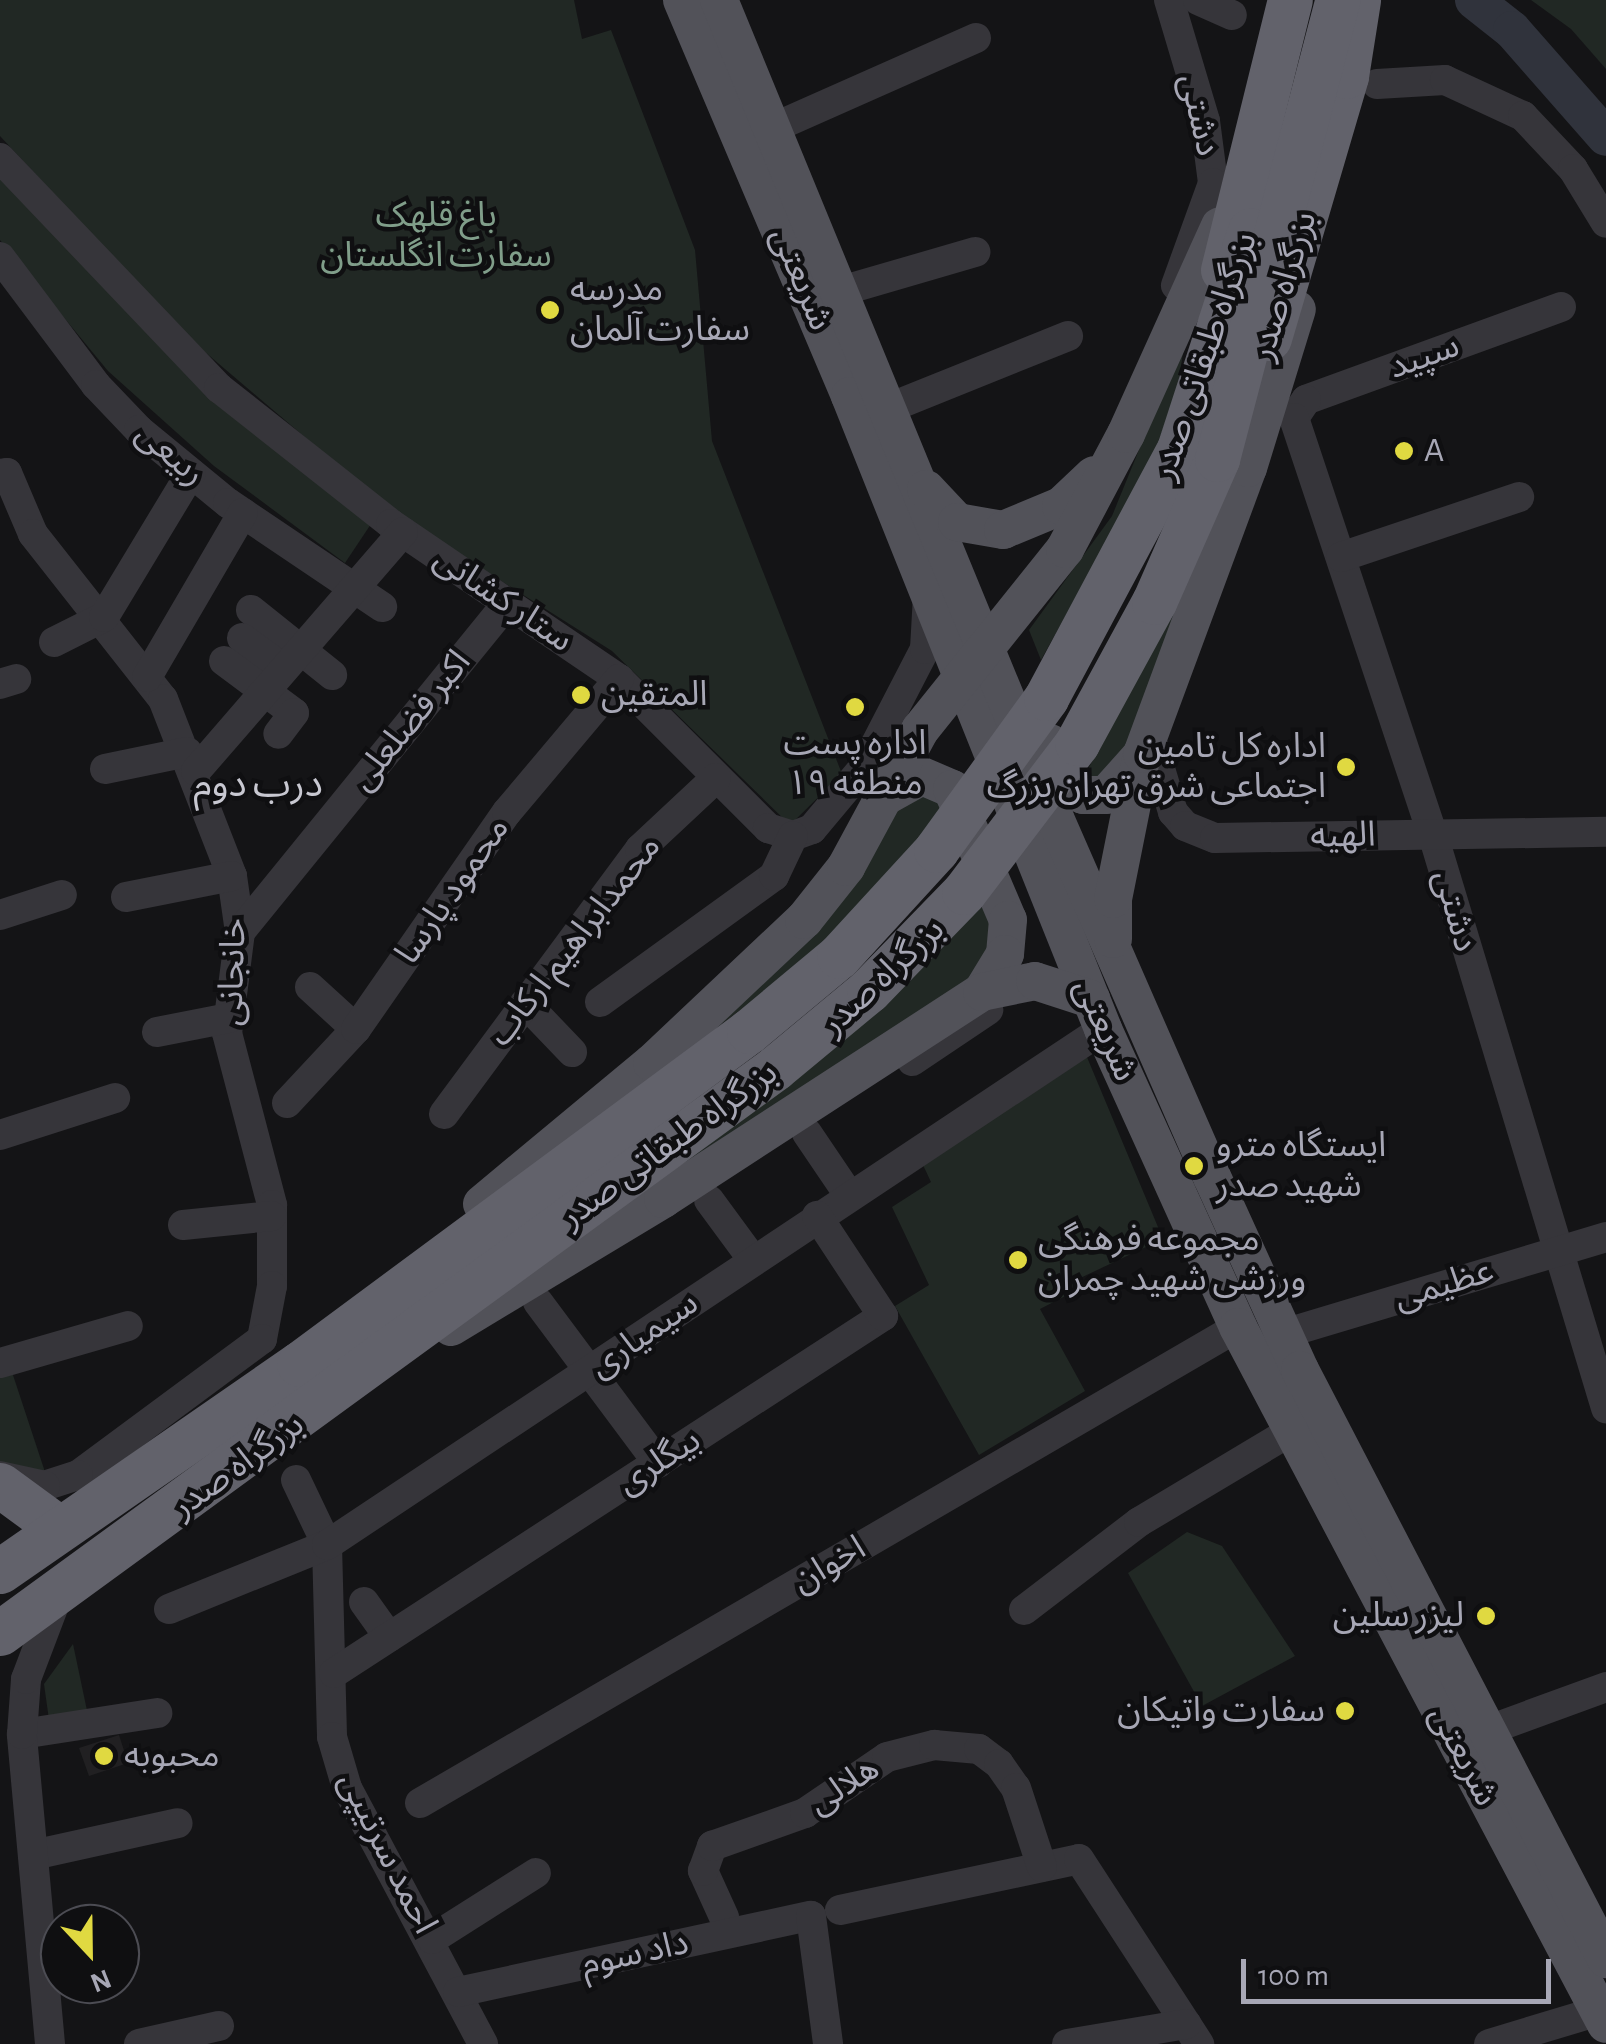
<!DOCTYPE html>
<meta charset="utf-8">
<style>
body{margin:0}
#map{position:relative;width:1606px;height:2044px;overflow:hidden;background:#141416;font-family:"Alegreya Sans","Noto Sans Arabic",sans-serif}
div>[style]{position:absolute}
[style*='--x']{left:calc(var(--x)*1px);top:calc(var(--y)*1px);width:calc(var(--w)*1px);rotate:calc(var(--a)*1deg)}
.built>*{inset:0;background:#212022}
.green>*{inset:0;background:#212824}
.river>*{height:38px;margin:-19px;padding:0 19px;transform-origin:19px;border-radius:19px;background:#30333c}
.minor>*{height:30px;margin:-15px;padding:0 15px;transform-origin:15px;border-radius:15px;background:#36353a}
.major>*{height:38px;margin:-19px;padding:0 19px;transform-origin:19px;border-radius:19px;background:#525259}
.highway>*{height:45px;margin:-22.5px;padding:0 22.5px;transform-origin:22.5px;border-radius:22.5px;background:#62626b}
.highway-bridge>*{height:45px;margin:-22.5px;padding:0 22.5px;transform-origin:22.5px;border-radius:22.5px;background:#62626b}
.dots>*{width:28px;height:28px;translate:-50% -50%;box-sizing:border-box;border:5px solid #0f0f11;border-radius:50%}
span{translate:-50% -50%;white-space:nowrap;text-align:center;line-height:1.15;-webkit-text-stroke:9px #0f0f11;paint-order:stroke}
.street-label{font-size:35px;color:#a7a7b5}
.park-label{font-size:35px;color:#809e8a}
.poi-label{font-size:35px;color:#a7a7b5}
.left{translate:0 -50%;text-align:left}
.right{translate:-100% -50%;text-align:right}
.neighbourhood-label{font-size:38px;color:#c8c8d1}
.north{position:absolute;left:40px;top:1904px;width:100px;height:100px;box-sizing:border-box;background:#0f0f11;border:2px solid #4c4c53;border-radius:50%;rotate:158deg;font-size:28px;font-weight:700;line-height:40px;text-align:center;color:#a7a7b5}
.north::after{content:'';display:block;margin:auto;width:35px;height:45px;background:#e0d941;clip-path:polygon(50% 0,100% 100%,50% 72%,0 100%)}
.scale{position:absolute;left:1241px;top:1959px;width:310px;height:45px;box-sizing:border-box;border:5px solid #a7a7b5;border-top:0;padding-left:12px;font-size:30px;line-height:35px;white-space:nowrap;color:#a7a7b5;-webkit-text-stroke:8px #0f0f11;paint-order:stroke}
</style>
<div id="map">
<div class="built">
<div style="clip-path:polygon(119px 1735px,128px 1763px,89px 1776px,79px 1748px)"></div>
</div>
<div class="green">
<div style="clip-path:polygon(0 0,574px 0,582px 39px,611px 30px,695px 250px,712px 441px,842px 774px,790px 825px,612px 651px,394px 513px,185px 335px,0 136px)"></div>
<div style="clip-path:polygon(1531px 0,1606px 0,1606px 69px,1571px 29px)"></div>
<div style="clip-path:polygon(0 175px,371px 524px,345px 563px,214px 466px,108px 371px,0 240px)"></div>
<div style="clip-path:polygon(1185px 337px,1179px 382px,1153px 458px,1041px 660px,1029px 630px,1112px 516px)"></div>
<div style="clip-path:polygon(1189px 583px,1146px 719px,1111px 774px,1091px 780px,1088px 769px)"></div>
<div style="clip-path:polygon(905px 793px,954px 802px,815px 954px,550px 1153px)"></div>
<div style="clip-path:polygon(988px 898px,999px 930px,979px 976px,634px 1199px,855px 1028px)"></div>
<div style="clip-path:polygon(1084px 1050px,1163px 1239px,1076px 1280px,1079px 1289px,1040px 1309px,1085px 1391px,979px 1455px,895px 1306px,929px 1285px,892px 1207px,931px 1182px,923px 1165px)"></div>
<div style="clip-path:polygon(11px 1369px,45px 1472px,0 1464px,0 1372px)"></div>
<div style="clip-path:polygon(1187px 1532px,1222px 1546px,1295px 1656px,1202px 1706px,1128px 1573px)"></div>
<div style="clip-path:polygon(73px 1644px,89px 1720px,50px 1727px,44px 1684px)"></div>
</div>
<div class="river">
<div style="--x:1474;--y:0;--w:48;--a:38.3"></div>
<div style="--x:1512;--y:30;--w:142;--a:48.7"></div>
</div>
<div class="minor">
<div style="--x:1169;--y:0;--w:126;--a:73.4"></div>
<div style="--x:1205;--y:121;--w:63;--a:82.6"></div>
<div style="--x:1213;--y:183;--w:109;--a:109.9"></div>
<div style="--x:1198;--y:0;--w:37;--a:24"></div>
<div style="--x:1377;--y:84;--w:68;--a:-3.4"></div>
<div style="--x:1445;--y:80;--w:86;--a:24.8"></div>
<div style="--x:1523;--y:116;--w:73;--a:46.7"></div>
<div style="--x:1573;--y:169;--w:63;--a:58.6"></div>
<div style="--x:773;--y:128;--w:222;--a:-23.9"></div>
<div style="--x:0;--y:158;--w:318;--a:46.4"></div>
<div style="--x:219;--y:388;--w:219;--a:38.3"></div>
<div style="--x:391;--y:524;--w:276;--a:34.2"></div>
<div style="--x:619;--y:679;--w:211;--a:45"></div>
<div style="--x:768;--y:828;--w:26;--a:18"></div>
<div style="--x:793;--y:836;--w:20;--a:-20"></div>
<div style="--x:812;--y:829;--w:81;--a:-50"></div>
<div style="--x:864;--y:767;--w:133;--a:-62.7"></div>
<div style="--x:925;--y:649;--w:53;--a:-86.8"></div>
<div style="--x:0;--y:257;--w:160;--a:53.1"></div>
<div style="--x:96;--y:385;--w:62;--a:46.3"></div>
<div style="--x:139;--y:430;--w:115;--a:39.4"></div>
<div style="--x:228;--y:503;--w:186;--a:34"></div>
<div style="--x:841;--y:291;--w:140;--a:-16.2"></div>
<div style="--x:1561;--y:307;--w:271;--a:160"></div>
<div style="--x:1306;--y:400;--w:22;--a:124"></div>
<div style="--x:1294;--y:418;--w:440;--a:71.6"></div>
<div style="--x:1433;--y:835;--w:599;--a:73.2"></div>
<div style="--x:889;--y:408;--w:193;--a:-21.9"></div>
<div style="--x:0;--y:474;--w:7;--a:-8"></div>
<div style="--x:7;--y:473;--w:66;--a:66.9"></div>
<div style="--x:33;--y:534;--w:210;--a:51.8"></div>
<div style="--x:163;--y:699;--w:190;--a:68.7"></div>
<div style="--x:232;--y:876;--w:57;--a:81.9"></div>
<div style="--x:240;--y:932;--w:102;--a:97.3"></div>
<div style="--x:227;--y:1033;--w:178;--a:75.3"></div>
<div style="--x:272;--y:1205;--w:81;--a:90"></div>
<div style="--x:272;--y:1286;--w:54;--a:100.7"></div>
<div style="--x:262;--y:1339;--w:229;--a:143.5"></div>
<div style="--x:78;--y:1475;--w:35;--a:162"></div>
<div style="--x:45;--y:1486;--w:46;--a:-167.5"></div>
<div style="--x:1341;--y:557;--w:188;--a:-18.6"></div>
<div style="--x:251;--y:610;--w:104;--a:38.7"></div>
<div style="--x:242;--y:638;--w:52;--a:36.4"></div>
<div style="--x:54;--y:642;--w:56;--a:-26.6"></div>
<div style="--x:104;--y:617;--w:168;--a:-58.9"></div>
<div style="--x:224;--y:661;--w:87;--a:36.6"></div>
<div style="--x:294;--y:713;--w:26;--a:127"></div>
<div style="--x:147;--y:677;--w:190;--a:-59.7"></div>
<div style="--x:0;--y:684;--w:17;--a:-17"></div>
<div style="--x:1149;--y:732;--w:84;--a:73.3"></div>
<div style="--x:1173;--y:812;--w:18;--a:49"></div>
<div style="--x:1185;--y:826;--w:32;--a:22"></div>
<div style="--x:1215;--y:838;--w:391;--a:-0.9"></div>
<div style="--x:105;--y:769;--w:84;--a:-11.7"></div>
<div style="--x:196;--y:771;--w:316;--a:-49.1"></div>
<div style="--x:126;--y:897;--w:108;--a:-11.2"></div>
<div style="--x:0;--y:915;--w:65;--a:-17.9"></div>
<div style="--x:240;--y:932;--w:424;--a:-50.9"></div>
<div style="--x:310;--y:987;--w:62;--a:42.4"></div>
<div style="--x:600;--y:1002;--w:215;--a:-35.9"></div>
<div style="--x:774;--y:876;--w:44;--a:-64.6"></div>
<div style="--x:525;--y:1003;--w:68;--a:46.2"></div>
<div style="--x:157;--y:1032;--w:73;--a:-11"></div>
<div style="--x:912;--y:1061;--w:92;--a:-33.9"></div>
<div style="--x:287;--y:1103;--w:101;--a:-47"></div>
<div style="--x:356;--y:1029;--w:264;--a:-55.2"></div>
<div style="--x:507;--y:812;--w:174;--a:-49.9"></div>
<div style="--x:444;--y:1114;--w:330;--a:-53.5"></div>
<div style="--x:640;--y:849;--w:104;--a:-43.1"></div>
<div style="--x:807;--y:1133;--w:75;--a:55.9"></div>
<div style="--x:0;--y:1135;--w:121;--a:-17.8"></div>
<div style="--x:709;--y:1200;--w:74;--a:53.7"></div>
<div style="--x:183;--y:1225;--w:89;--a:-5.8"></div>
<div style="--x:538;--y:1302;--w:201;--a:53.3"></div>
<div style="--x:1283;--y:1334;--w:337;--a:-16.7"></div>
<div style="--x:0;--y:1363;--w:133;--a:-16.1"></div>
<div style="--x:296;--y:1480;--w:72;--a:64.5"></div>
<div style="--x:327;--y:1545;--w:192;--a:88.5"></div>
<div style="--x:332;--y:1737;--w:53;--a:73.6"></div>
<div style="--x:347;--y:1788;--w:290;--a:62"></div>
<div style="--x:364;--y:1602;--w:43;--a:54.5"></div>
<div style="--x:169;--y:1609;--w:170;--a:-22.1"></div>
<div style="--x:327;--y:1545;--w:932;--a:-33.62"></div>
<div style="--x:1024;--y:1610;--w:145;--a:-37.4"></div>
<div style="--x:1139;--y:1522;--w:177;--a:-30.9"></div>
<div style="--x:334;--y:1673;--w:655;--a:-33.03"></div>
<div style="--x:883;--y:1316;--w:120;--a:-123.4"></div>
<div style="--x:1486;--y:1731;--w:128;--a:-20.1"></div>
<div style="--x:22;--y:1734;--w:137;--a:-8.8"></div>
<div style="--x:420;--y:1803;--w:946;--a:-30.2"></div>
<div style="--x:33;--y:1855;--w:148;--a:-12.4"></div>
<div style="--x:840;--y:1910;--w:244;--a:-12"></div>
<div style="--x:1079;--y:1859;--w:221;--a:57"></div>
<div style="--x:724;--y:1917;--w:51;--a:-114.5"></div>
<div style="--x:703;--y:1871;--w:27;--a:-70"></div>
<div style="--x:712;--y:1846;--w:99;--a:-19.5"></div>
<div style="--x:805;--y:1813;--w:99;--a:-34.3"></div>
<div style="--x:887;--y:1757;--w:49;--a:-14.3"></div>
<div style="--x:934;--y:1745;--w:45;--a:5.1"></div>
<div style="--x:979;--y:1749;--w:25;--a:37"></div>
<div style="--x:999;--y:1764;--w:29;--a:55"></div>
<div style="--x:1016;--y:1788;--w:83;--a:71.8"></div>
<div style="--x:432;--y:1939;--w:123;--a:-32.4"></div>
<div style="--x:458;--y:1992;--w:361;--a:-12.2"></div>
<div style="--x:811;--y:1916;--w:129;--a:82.4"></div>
<div style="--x:50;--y:2044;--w:311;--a:-95.2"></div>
<div style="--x:22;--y:1734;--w:55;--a:-85.8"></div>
<div style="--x:26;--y:1679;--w:85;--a:-69.2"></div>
<div style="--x:139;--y:2044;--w:82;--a:-12.7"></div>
<div style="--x:1067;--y:2044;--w:121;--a:-9.5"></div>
<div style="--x:1489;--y:2044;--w:115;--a:-16.7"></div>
</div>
<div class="major">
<div style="--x:682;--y:0;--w:430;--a:67"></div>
<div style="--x:850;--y:396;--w:682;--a:68.21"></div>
<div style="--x:1103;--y:1029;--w:327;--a:65.6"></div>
<div style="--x:1238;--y:1327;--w:788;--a:62.17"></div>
<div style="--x:719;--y:0;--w:884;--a:67.67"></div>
<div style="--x:1055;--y:818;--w:392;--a:66.4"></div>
<div style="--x:1212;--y:1177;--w:212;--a:65.5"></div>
<div style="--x:1300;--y:1370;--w:664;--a:62.55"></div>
<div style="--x:926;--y:489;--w:45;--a:46.8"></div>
<div style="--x:957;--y:522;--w:47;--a:9.9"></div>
<div style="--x:1003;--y:530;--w:63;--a:-22.5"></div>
<div style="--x:1061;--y:506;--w:45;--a:-43.2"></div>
<div style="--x:1050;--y:743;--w:50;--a:63.9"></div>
<div style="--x:1072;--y:788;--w:13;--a:32"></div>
<div style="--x:1083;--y:795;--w:23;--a:0"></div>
<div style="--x:1106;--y:795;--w:52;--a:-48.1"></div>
<div style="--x:884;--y:797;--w:43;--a:-28.9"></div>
<div style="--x:922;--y:776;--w:33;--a:23"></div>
<div style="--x:952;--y:789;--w:142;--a:66.9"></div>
<div style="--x:1008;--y:920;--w:34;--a:95"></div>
<div style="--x:1005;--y:954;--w:44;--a:121.2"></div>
<div style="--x:1113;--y:939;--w:40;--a:-90"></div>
<div style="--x:1113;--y:899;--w:148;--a:-78.7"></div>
<div style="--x:1142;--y:754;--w:305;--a:-69.7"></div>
<div style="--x:1248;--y:468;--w:166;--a:-72.9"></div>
<div style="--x:482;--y:1204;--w:221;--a:-39.7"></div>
<div style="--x:652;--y:1063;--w:209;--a:-43.3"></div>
<div style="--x:804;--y:920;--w:68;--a:-51.6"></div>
<div style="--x:846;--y:867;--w:156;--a:-61.6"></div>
<div style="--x:920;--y:730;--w:232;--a:-51.3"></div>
<div style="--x:1065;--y:549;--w:130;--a:-62.1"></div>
<div style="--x:1126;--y:434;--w:228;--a:-65.7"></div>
<div style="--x:451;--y:1327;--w:248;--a:-31.1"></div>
<div style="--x:663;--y:1199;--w:380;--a:-33"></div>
<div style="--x:982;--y:992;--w:54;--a:-11.7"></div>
<div style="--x:1035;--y:981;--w:59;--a:17.8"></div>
</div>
<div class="highway">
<div style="--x:1223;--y:270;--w:278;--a:-76.1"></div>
<div style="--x:1269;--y:338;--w:273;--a:-73.6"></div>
<div style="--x:1346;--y:76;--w:77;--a:-81"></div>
<div style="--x:0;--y:1485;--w:69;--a:36.2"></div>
</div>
<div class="highway-bridge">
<div style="--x:0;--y:1571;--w:364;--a:-34.7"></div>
<div style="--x:299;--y:1364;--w:560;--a:-36.5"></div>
<div style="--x:749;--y:1031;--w:117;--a:-39.8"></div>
<div style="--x:839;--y:956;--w:144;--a:-47.5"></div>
<div style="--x:936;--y:850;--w:188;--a:-54.1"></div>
<div style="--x:1046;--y:698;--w:282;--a:-61.9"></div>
<div style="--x:1179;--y:449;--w:230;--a:-72"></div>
<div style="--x:0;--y:1633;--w:959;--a:-36.09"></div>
<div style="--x:775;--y:1068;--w:122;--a:-39.7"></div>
<div style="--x:869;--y:990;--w:136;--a:-45.9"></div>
<div style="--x:964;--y:892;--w:187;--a:-52.8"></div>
<div style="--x:1077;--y:743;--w:161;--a:-61.4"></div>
<div style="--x:1154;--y:602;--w:156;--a:-66.2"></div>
<div style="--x:1217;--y:459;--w:474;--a:-75.3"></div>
</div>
<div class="dots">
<div style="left:550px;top:310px;background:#e0d941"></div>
<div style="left:1404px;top:451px;background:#e0d941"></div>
<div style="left:581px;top:695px;background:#e0d941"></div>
<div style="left:855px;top:707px;background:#e0d941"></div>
<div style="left:1346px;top:767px;background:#e0d941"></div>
<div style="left:1194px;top:1166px;background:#e0d941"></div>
<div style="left:1018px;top:1260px;background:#e0d941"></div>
<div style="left:1486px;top:1616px;background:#e0d941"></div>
<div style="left:1345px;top:1711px;background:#e0d941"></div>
<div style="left:104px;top:1756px;background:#e0d941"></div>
</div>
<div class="street-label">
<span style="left:1199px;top:115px;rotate:77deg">دشتی</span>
<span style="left:801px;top:279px;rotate:67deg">شریعتی</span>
<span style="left:1284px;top:286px;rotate:-73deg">بزرگراه صدر</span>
<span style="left:1205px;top:356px;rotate:-71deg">بزرگراه طبقاتی صدر</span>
<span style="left:1424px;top:357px;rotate:-20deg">سپید</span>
<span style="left:170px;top:454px;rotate:40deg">ربیعی</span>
<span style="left:503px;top:600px;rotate:34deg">ستار کشانی</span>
<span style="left:411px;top:721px;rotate:-51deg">اکبر فضلعلی</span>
<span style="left:1343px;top:836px;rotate:-1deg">الهیه</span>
<span style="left:453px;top:891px;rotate:-55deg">محمود پارسا</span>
<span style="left:1455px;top:911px;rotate:74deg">دشتی</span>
<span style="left:575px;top:941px;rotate:-52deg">محمدابراهیم ارکاب</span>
<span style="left:233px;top:972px;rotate:-88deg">خانجانی</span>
<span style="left:883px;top:977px;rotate:-43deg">بزرگراه صدر</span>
<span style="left:1105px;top:1030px;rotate:66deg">شریعتی</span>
<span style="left:669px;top:1145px;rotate:-36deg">بزرگراه طبقاتی صدر</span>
<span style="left:1444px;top:1285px;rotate:-17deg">عظیمی</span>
<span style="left:644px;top:1335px;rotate:-35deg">سیمیاری</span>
<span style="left:659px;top:1462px;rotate:-33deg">بیگلری</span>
<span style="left:238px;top:1466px;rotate:-36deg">بزرگراه صدر</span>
<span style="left:829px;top:1565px;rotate:-30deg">اخوان</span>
<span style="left:1463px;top:1756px;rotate:62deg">شریعتی</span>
<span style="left:844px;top:1786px;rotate:-33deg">هلالی</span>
<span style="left:387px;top:1853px;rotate:63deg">احمد سرتیپی</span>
<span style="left:635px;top:1954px;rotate:-12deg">داد سوم</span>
</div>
<div class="park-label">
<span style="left:436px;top:236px">باغ قلهک<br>سفارت انگلستان</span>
</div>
<div class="poi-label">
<span class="left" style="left:570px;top:310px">مدرسه<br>سفارت آلمان</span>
<span class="left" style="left:1424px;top:451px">A</span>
<span class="left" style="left:601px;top:695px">المتقین</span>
<span style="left:855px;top:764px">اداره پست<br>منطقه ۱۹</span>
<span class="right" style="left:1326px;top:767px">اداره کل تامین<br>اجتماعی شرق تهران بزرگ</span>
<span class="left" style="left:1216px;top:1166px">ایستگاه مترو<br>شهید صدر</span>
<span class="left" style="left:1038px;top:1260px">مجموعه فرهنگی<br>ورزشی شهید چمران</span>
<span class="right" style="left:1464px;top:1616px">لیزر سلین</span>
<span class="right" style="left:1325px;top:1711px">سفارت واتیکان</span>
<span class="left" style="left:124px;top:1756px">محبوبه</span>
</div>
<div class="neighbourhood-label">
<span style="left:258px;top:786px">درب دوم</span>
</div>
<div class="north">N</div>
<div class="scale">100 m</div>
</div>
